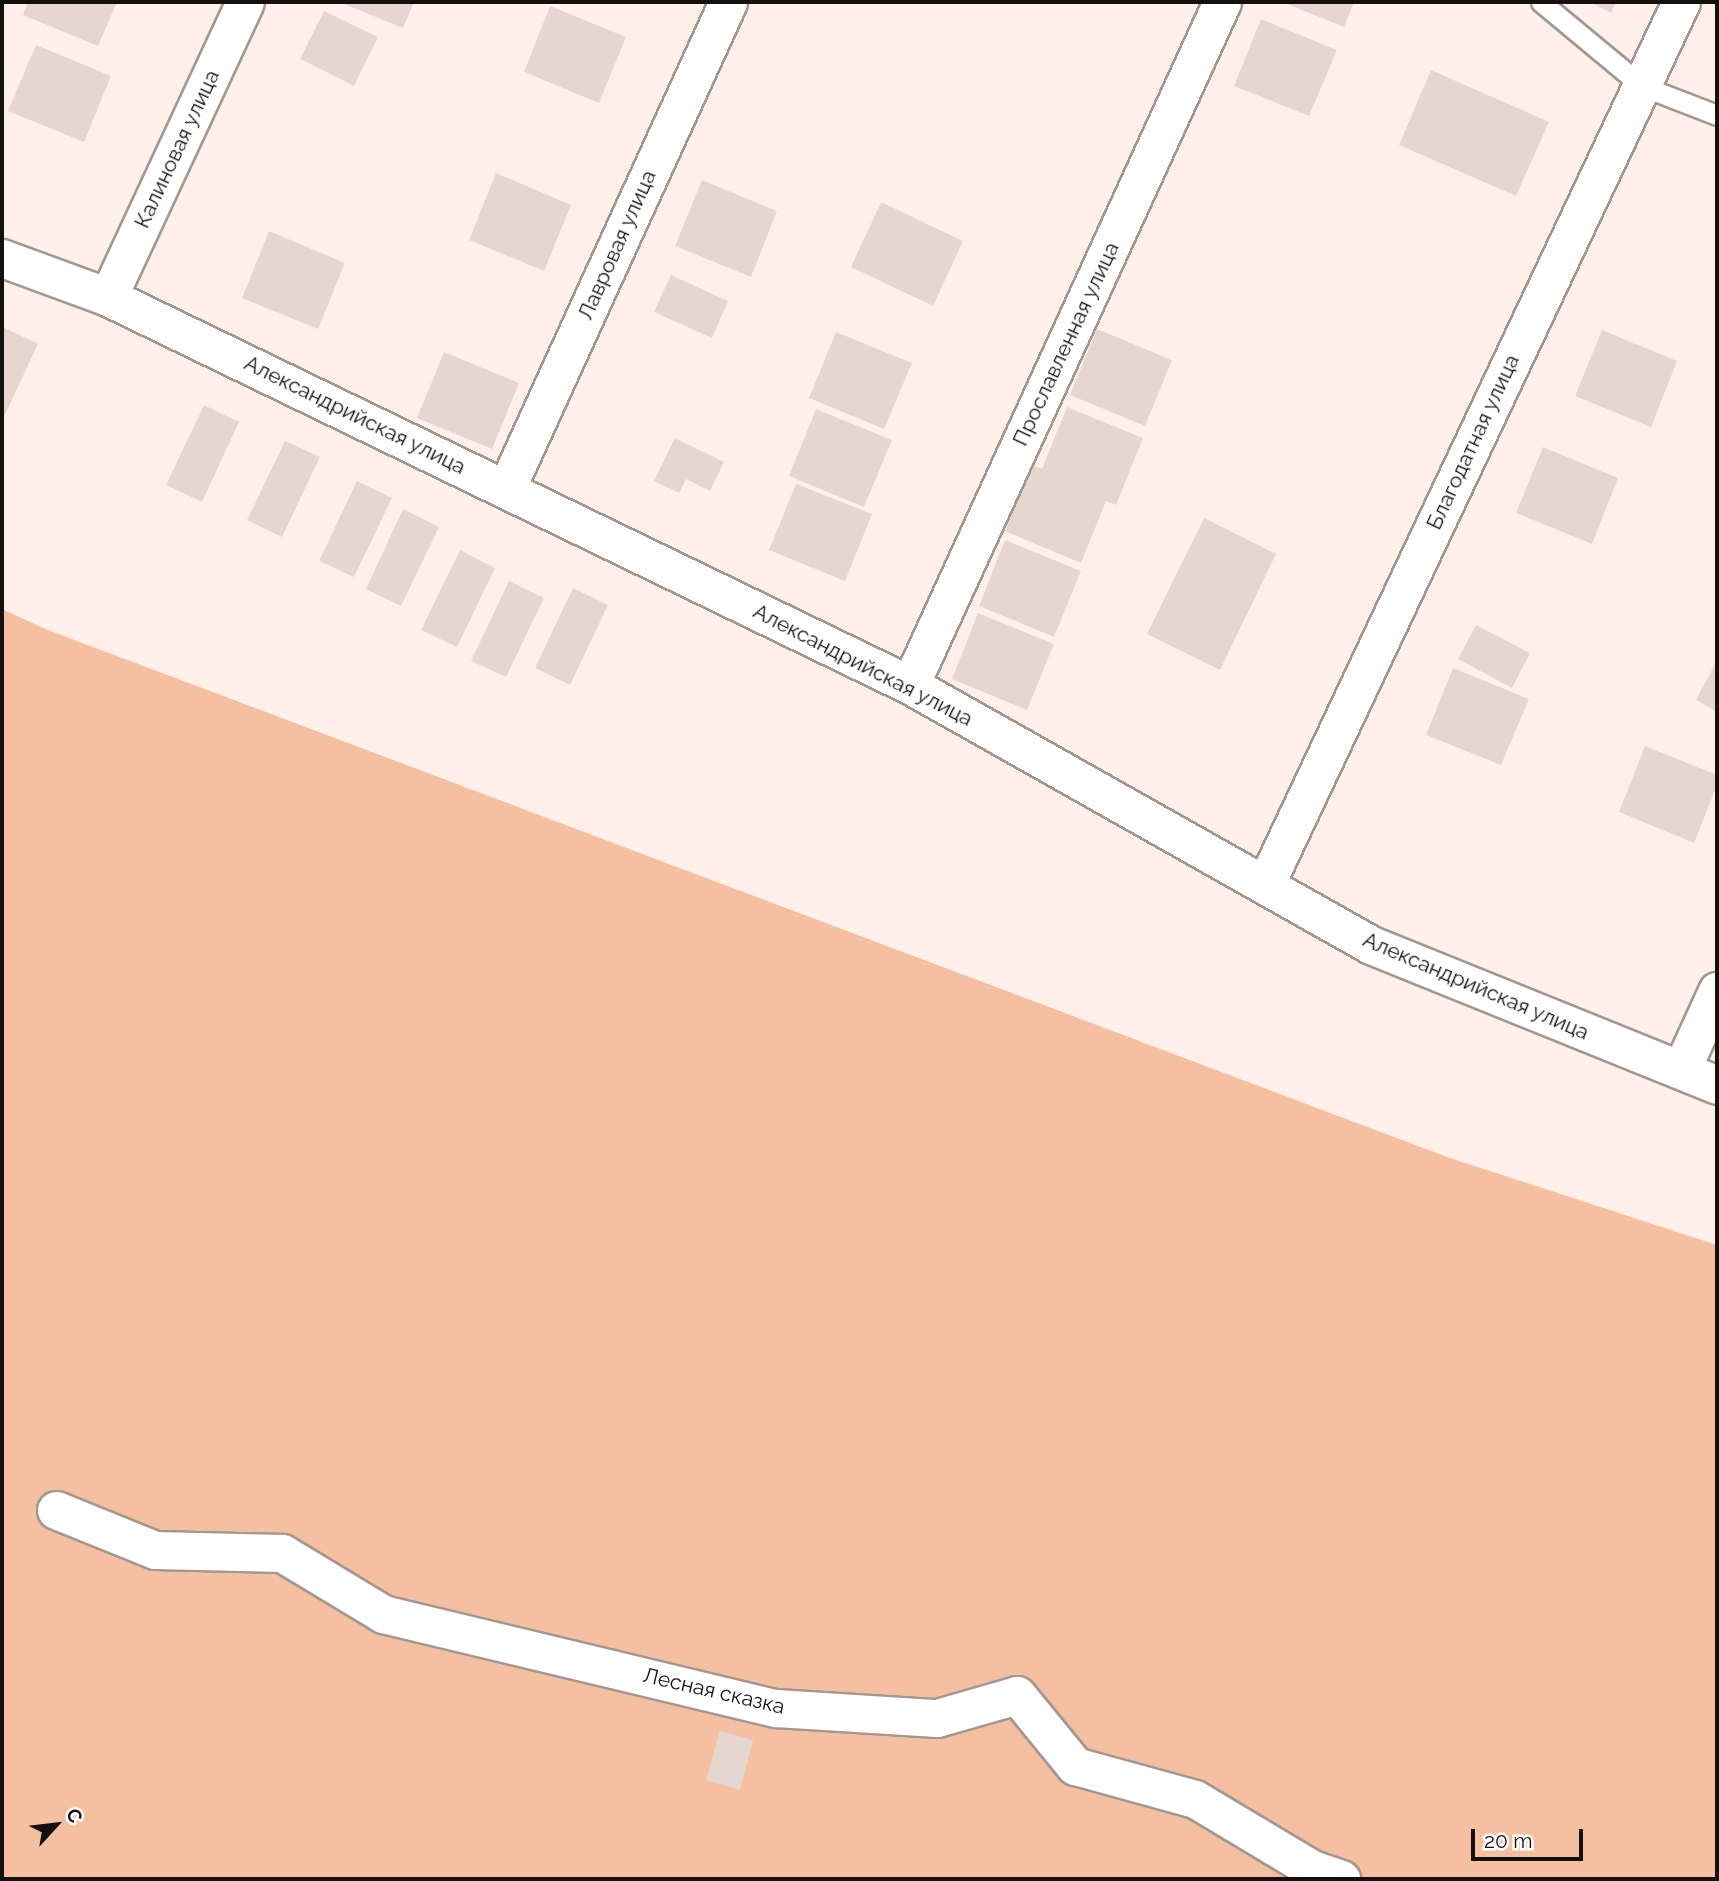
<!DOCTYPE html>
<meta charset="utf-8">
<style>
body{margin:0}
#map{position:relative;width:1719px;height:1881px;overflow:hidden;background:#fff1e9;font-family:Raleway,sans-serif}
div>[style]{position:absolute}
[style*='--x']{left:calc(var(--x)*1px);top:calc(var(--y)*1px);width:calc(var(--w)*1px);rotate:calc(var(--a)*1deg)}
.green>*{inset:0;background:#f5bfa2}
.building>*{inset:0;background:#e5d7d0}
.roads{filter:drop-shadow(2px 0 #a39790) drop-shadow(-2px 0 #a39790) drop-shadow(0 2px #a39790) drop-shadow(0 -2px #a39790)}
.lane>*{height:19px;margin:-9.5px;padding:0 9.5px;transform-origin:9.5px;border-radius:9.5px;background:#fff}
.street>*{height:37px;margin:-18.5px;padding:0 18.5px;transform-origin:18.5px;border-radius:18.5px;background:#fff}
span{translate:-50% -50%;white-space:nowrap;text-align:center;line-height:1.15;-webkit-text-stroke:6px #fff;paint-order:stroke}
.street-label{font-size:21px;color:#14100d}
.frame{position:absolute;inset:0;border:4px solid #14100d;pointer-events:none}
.north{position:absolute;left:21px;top:1790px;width:70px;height:70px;-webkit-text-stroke:5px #fff;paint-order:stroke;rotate:63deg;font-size:19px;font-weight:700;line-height:28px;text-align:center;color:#14100d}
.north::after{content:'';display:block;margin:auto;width:24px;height:32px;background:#14100d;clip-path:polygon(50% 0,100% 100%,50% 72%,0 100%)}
.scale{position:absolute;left:1471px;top:1829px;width:112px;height:32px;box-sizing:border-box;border:4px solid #14100d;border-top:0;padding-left:9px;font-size:21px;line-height:24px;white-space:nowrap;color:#14100d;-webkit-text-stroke:5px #fff;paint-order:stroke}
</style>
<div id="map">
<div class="green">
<div style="clip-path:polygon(2px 609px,48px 630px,1450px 1158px,1717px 1245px,1717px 1879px,2px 1879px)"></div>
</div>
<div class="building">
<div style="clip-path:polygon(28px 2px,117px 2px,98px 46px,23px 15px)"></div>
<div style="clip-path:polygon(339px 2px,414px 2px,403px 28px)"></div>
<div style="clip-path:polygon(1282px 2px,1354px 2px,1344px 27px)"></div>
<div style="clip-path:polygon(1590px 2px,1616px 2px,1611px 13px)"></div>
<div style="clip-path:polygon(550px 6px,626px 37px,599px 103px,524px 72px)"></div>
<div style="clip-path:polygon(324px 11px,378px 37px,354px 86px,300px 59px)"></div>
<div style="clip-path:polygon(1261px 19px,1337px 50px,1309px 116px,1234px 86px)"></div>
<div style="clip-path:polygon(36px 45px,111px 76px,84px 142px,8px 111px)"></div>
<div style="clip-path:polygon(1431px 70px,1549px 122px,1516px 196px,1399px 145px)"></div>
<div style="clip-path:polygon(496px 173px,571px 205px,544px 271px,469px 240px)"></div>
<div style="clip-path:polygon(702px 180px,777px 211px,751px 277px,675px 246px)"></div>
<div style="clip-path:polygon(881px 202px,963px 241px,933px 306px,851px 267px)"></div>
<div style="clip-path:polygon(269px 231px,345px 263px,318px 329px,242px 298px)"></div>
<div style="clip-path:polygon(671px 275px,728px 301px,712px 338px,654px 312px)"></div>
<div style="clip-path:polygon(3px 327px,38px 344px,2px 421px,2px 330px)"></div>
<div style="clip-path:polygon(1097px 329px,1172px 360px,1145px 426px,1070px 395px)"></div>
<div style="clip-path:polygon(1602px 330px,1677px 361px,1651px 427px,1575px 396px)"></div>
<div style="clip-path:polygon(836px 332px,912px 363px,884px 429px,809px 398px)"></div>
<div style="clip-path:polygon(444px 352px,519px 383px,492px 449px,417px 418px)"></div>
<div style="clip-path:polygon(204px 405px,239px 422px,202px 502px,166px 485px)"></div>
<div style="clip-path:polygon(1067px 407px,1143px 438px,1116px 505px,1106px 501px,1081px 563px,1005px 531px,1032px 465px,1042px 469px)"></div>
<div style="clip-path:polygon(816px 409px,892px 440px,864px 507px,789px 476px)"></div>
<div style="clip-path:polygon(675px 438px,724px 462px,710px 491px,686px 479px,679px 493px,654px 481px)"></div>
<div style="clip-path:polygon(285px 441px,320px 457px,282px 537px,247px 520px)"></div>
<div style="clip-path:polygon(1543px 447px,1618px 478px,1592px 544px,1516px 513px)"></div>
<div style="clip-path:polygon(357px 481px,392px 498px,354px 577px,319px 561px)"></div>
<div style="clip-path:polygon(796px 484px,872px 514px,845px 581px,769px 550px)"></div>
<div style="clip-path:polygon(403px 509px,439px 527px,401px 606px,366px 589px)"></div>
<div style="clip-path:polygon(1204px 518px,1276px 554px,1220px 670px,1147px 634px)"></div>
<div style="clip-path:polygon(1005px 540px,1081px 571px,1054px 637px,979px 606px)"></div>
<div style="clip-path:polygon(460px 550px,495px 568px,457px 647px,421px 630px)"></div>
<div style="clip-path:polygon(509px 581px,544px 598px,506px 677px,471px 661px)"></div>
<div style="clip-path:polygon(573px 588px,608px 605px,570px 685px,535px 668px)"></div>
<div style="clip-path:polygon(978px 613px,1054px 644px,1027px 710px,952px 679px)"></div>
<div style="clip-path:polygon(1476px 625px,1530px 653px,1512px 688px,1458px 659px)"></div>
<div style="clip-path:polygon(1717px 660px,1717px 712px,1696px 700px)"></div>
<div style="clip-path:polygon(1453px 668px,1529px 699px,1501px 765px,1426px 735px)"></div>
<div style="clip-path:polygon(1645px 746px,1717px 775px,1717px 785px,1694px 843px,1619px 812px)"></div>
<div style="clip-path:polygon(720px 1731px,753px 1740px,740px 1790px,706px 1780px)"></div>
</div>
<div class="roads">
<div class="lane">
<div style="--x:1541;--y:2;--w:131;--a:39.7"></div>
<div style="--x:1642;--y:86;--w:80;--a:21.1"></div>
</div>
<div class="street">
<div style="--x:2;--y:258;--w:113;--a:20.2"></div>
<div style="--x:108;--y:297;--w:891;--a:25.82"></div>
<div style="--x:910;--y:685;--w:529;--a:29.42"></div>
<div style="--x:1371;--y:945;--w:373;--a:22"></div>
<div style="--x:108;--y:297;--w:325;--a:-65.1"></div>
<div style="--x:507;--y:487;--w:533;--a:-65.5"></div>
<div style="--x:910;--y:685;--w:751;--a:-65.45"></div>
<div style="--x:1266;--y:883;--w:974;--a:-64.78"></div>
<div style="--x:1681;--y:1070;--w:87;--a:-65.5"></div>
<div style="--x:56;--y:1510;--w:107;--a:22"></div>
<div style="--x:155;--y:1550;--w:127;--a:1.4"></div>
<div style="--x:282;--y:1553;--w:118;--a:31.1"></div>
<div style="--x:383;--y:1614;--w:404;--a:13.5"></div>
<div style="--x:776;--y:1708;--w:161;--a:3.6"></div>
<div style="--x:937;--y:1718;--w:83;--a:-16"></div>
<div style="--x:1017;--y:1695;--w:92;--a:50.8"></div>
<div style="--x:1075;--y:1766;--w:124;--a:15.4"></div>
<div style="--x:1195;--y:1799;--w:136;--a:30.9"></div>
<div style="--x:1312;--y:1869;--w:31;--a:19"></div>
</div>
</div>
<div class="street-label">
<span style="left:177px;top:149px;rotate:-65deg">Калиновая улица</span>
<span style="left:617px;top:245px;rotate:-66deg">Лавровая улица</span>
<span style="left:1066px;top:344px;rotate:-65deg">Прославленная улица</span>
<span style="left:355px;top:415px;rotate:26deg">Александрийская улица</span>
<span style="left:1473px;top:442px;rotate:-65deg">Благодатная улица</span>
<span style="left:863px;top:665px;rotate:27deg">Александрийская улица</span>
<span style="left:1476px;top:986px;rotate:23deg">Александрийская улица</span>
<span style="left:714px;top:1691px;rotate:13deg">Лесная сказка</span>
</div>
<div class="frame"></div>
<div class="north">С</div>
<div class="scale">20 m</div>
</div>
